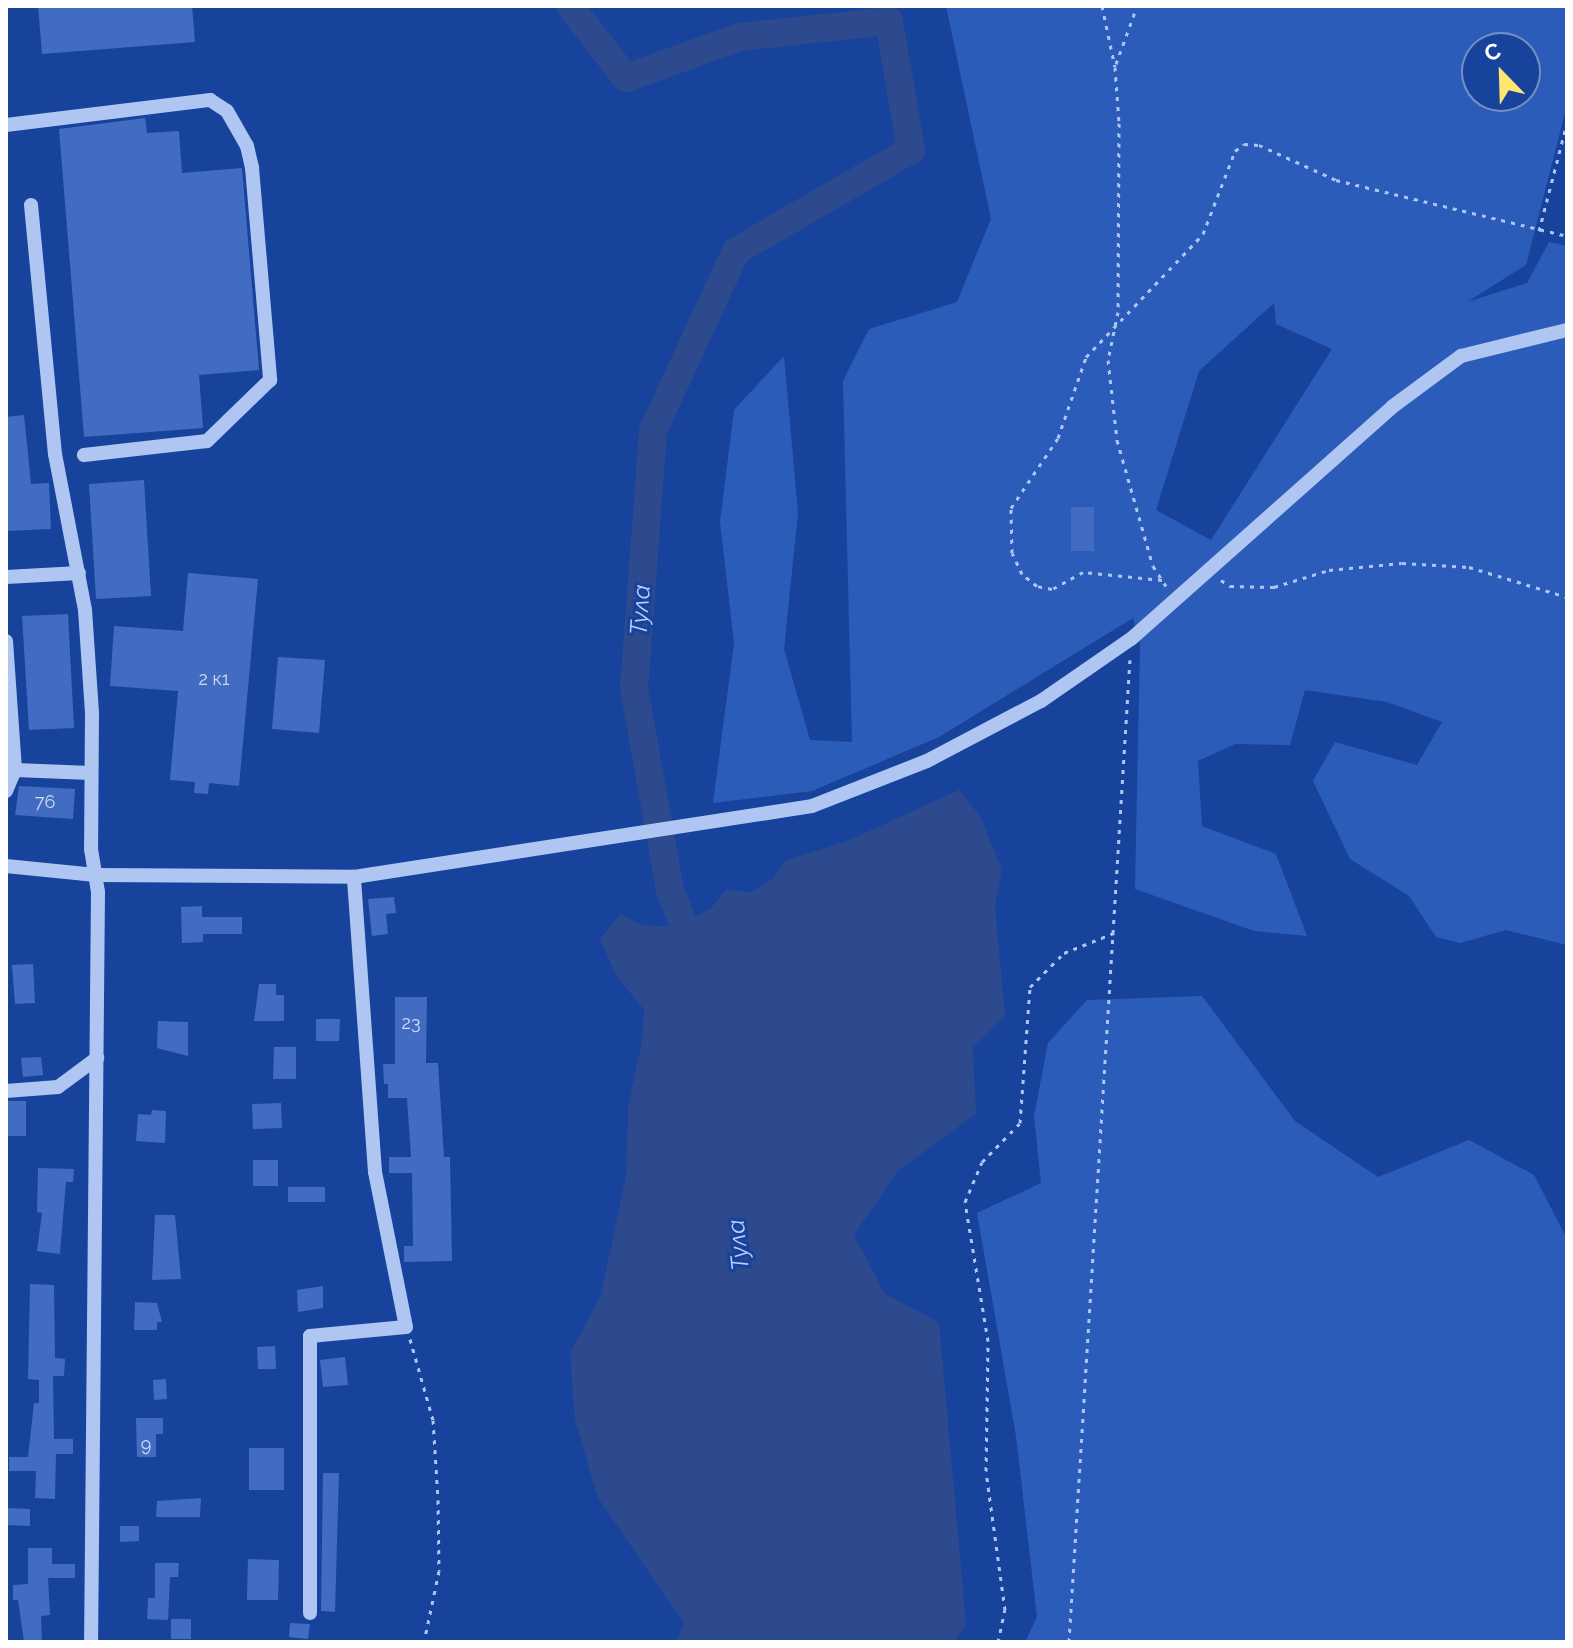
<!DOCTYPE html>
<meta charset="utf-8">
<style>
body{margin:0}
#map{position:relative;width:1573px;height:1648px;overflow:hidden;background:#18439c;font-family:Raleway,sans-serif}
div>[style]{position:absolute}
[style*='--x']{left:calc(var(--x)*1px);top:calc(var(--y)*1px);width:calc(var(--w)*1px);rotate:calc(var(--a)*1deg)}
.green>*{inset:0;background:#2c5cb9}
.water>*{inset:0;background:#2c4a8d}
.river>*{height:28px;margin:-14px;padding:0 14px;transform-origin:14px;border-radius:14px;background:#2c4a8d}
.building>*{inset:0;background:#416cc2}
.path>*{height:3px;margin-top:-1.5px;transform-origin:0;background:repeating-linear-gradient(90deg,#afc6f2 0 4px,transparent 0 10px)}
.minor>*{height:14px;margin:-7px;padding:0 7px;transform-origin:7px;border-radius:7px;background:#afc6f2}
span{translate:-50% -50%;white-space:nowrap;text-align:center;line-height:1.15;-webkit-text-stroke:6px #18439c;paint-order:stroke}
.number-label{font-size:18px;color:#d0daf0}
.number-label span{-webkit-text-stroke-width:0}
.water-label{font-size:24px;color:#bcd0f8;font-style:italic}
.frame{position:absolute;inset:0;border:8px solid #fff;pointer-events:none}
.north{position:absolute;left:1461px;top:32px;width:80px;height:80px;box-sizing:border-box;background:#18439c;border:2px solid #748ec4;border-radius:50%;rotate:337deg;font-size:22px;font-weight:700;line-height:32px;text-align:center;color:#fff}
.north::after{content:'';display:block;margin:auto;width:28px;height:36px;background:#ffe670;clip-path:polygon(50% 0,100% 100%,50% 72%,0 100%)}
</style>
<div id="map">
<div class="green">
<div style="clip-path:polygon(evenodd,946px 6px,1567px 6px,1567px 105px,1526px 265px,1467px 302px,1527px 283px,1549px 242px,1567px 246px,1567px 945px,1506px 930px,1460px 943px,1436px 937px,1409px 896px,1350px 859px,1313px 781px,1335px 742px,1417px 765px,1442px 722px,1387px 702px,1305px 690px,1290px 745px,1235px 744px,1198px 761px,1202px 826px,1276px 854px,1307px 936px,1254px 931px,1135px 889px,1140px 645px,1133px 618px,939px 737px,812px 791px,713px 803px,734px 643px,720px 522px,734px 410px,784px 356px,798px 513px,784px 649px,810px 740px,852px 742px,843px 381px,869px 329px,957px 302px,991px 219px,946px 6px,1477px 48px,1525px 48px,1525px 96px,1477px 96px,1477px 48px,946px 6px,1274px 303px,1276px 324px,1332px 349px,1211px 540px,1156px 510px,1199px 371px,1274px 303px)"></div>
<div style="clip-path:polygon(1202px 996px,1295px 1121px,1378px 1177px,1469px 1140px,1534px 1175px,1567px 1239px,1567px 1642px,1025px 1642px,1037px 1617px,1016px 1436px,977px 1213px,1041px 1183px,1034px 1116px,1048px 1043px,1087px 1000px)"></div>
</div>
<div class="water">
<div style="clip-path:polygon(959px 790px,980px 816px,1002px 869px,995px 907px,1005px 1016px,973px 1048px,976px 1114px,898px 1171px,854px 1235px,885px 1294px,939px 1322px,966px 1624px,954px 1642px,676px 1642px,684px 1623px,598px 1498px,575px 1420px,570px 1353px,601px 1295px,626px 1175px,628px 1106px,642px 1041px,644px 1010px,616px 975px,600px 938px,621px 914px,641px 925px,676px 927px,710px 909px,727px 889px,750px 893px,774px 878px,785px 861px,847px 841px)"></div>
</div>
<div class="river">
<div style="--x:570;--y:6;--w:91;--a:52.1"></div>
<div style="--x:626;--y:78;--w:121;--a:-19.8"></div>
<div style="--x:740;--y:37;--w:150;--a:-6.1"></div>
<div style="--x:889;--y:21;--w:131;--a:80.3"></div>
<div style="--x:911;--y:150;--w:202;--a:150"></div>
<div style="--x:736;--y:251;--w:198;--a:114.8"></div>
<div style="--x:653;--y:431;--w:258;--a:94.2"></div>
<div style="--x:634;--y:688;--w:205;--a:79.9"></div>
<div style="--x:670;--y:890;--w:73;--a:68.3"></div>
</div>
<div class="building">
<div style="clip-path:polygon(38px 6px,192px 6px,195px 42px,42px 54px)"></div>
<div style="clip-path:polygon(145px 118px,147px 133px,179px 131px,182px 173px,242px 168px,259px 370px,199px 375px,203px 428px,84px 437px,59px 129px)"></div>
<div style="clip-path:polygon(24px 415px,31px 484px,49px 483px,51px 529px,6px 531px,6px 417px)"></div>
<div style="clip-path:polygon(144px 480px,151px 596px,96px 599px,89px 484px)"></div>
<div style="clip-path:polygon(1071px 507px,1094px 507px,1094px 551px,1071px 551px)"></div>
<div style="clip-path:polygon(188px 573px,258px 579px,239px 786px,209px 783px,208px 794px,194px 793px,195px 782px,170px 780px,178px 691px,110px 686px,114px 626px,183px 631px)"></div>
<div style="clip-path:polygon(68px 614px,74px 728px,29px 730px,22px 616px)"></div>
<div style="clip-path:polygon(278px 657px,325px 660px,319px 733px,272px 729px)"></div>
<div style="clip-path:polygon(19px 786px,75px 789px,73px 819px,15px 815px)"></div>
<div style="clip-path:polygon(394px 897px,396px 913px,386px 914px,388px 934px,372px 936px,368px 899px)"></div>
<div style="clip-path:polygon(202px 906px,202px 917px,242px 917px,242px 934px,203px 934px,203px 942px,182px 943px,181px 907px)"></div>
<div style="clip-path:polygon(33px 964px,35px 1003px,15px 1004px,12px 965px)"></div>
<div style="clip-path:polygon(259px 984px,276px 984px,276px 995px,284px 995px,284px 1021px,254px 1021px)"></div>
<div style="clip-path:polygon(395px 997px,427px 997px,426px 1063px,438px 1063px,444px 1157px,450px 1157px,452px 1261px,404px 1262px,404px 1246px,413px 1246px,412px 1173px,389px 1173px,389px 1157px,411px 1157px,407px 1098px,388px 1098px,388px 1084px,384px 1084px,383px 1064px,395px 1064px)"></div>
<div style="clip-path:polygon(316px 1019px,340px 1019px,339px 1041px,316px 1041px)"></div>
<div style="clip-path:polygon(158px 1021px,188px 1022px,188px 1056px,157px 1048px)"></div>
<div style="clip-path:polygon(274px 1047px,296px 1047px,296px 1079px,273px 1079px)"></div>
<div style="clip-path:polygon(41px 1057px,43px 1075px,23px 1077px,21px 1058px)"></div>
<div style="clip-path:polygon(6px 1101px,26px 1101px,26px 1136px,6px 1136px)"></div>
<div style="clip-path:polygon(281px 1103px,282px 1128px,253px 1129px,252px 1104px)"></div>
<div style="clip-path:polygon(152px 1110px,166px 1111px,165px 1143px,136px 1141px,138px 1114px,151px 1115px)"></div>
<div style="clip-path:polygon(253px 1160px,278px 1160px,278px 1186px,253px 1186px)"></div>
<div style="clip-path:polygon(38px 1168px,74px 1169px,73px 1182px,66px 1182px,60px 1254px,37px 1251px,42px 1213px,37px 1212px)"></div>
<div style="clip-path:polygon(288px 1187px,325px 1187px,325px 1202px,288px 1202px)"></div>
<div style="clip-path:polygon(155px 1215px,175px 1215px,181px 1279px,152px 1280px)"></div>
<div style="clip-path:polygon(30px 1284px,54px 1285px,55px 1358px,65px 1359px,64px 1376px,53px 1376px,54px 1439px,73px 1439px,73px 1454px,56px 1454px,55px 1499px,35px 1498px,36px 1471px,9px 1471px,9px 1457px,28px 1457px,34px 1403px,39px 1403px,39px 1380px,28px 1379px)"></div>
<div style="clip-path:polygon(323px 1286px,323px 1308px,298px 1312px,297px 1290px)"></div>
<div style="clip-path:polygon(135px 1302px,157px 1303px,162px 1322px,157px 1322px,157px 1330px,134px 1330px)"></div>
<div style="clip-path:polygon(275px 1346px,276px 1369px,258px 1369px,257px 1347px)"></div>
<div style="clip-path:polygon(345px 1357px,348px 1385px,323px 1387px,320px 1360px)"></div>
<div style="clip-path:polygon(166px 1379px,167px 1399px,154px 1400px,153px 1380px)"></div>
<div style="clip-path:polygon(136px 1418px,163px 1418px,163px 1434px,156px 1434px,156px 1457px,137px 1457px)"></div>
<div style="clip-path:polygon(249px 1448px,284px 1448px,284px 1490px,249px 1490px)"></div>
<div style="clip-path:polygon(323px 1473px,339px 1473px,335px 1612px,321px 1611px)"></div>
<div style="clip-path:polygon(201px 1498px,200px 1517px,156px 1517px,157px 1501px)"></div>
<div style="clip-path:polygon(6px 1508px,30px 1509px,30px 1526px,6px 1525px)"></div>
<div style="clip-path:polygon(120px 1526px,139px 1526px,139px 1541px,120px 1542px)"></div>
<div style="clip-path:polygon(28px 1548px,52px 1548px,52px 1564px,75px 1564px,75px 1578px,48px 1578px,50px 1615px,41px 1616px,42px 1642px,24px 1642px,18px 1600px,13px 1600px,13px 1585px,28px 1584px)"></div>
<div style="clip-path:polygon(248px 1559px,279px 1560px,278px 1600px,247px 1600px)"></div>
<div style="clip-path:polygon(155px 1563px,179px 1563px,178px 1577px,170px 1577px,168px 1620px,147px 1619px,148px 1598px,155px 1598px)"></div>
<div style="clip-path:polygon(171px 1619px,191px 1619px,191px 1639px,171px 1639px)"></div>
<div style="clip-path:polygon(290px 1623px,310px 1624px,308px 1639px,289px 1637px)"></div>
</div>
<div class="path">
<div style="--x:1102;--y:6;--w:62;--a:78"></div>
<div style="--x:1115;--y:67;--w:56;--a:85.9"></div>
<div style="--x:1119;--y:123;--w:189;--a:90.3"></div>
<div style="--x:1118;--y:312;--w:49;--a:101.8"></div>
<div style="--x:1108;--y:360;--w:81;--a:83.6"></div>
<div style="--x:1117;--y:440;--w:131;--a:74.1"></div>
<div style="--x:1153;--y:566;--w:24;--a:57"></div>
<div style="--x:1116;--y:64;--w:62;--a:-70.1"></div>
<div style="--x:1539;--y:231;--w:112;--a:-75.5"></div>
<div style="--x:1162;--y:580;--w:79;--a:-174.2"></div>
<div style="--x:1083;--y:572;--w:35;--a:151"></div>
<div style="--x:1052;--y:589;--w:15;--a:-169"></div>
<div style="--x:1037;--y:586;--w:19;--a:-141"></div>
<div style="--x:1022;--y:574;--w:23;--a:-115"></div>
<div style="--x:1012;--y:553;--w:45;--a:-91.3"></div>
<div style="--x:1011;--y:508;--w:84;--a:-56.1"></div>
<div style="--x:1058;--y:438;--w:86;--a:-70.9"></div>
<div style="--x:1086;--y:357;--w:170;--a:-46.4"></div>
<div style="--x:1203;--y:234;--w:89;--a:-68.9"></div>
<div style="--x:1235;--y:151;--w:11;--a:-38"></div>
<div style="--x:1244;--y:144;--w:15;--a:4"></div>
<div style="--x:1259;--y:145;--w:85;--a:24.4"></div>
<div style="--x:1336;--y:180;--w:238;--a:13.6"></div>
<div style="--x:1221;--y:580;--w:11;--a:34"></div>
<div style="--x:1230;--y:586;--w:44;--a:1.3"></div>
<div style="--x:1274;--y:587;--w:58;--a:-17.2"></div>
<div style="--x:1329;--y:570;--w:73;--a:-5.5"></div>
<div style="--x:1402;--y:563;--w:67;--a:3.4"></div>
<div style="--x:1469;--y:567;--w:102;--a:17"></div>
<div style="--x:410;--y:1339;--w:84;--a:74.1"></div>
<div style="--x:433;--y:1420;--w:80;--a:86.4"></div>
<div style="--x:438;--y:1500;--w:71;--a:89.2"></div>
<div style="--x:439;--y:1571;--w:73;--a:101.9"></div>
<div style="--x:998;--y:1642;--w:33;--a:-78"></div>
<div style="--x:1005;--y:1610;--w:140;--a:-97.8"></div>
<div style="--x:986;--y:1471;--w:130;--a:-89.1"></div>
<div style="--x:988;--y:1341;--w:141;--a:-99.4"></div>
<div style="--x:965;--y:1202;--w:43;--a:-67"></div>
<div style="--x:982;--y:1162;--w:54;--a:-45.7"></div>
<div style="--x:1020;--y:1123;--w:136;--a:-85.8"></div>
<div style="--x:1030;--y:987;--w:48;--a:-45"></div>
<div style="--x:1064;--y:953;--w:54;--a:-21.8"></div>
<div style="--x:1069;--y:1642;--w:984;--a:-86.45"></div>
</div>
<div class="minor">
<div style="--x:6;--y:125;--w:206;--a:-7"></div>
<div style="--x:210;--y:100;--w:20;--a:33"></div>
<div style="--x:227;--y:111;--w:40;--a:60.3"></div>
<div style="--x:247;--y:146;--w:23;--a:77"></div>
<div style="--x:252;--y:168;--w:213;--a:85.1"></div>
<div style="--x:270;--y:380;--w:88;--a:135.9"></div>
<div style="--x:207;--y:441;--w:124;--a:173.5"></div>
<div style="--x:31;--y:205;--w:250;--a:84.5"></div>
<div style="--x:55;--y:454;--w:159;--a:79.1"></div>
<div style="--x:85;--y:610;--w:104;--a:86.1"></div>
<div style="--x:92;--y:714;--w:135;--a:90.4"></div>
<div style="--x:91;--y:849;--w:44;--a:80.8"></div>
<div style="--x:98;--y:892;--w:750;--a:90.53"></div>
<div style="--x:6;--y:577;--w:73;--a:-3.1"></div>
<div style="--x:6;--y:641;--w:129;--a:86"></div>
<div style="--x:15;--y:770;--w:76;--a:2.3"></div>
<div style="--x:6;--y:791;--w:23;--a:-67"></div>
<div style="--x:6;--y:866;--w:90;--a:5.7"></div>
<div style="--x:96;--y:875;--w:258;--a:0.4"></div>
<div style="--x:354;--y:877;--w:463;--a:-8.8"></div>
<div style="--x:812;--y:806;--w:123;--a:-21.4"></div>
<div style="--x:927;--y:761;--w:129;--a:-27.8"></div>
<div style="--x:1041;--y:701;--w:109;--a:-34.6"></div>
<div style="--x:1131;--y:639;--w:349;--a:-41.6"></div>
<div style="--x:1392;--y:407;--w:86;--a:-36.5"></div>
<div style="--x:1461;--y:356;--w:109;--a:-13.8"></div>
<div style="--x:6;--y:1091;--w:52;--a:-4.4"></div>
<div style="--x:58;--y:1087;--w:49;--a:-36.6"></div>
<div style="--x:310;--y:1613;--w:277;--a:-90"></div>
<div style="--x:310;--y:1336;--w:96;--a:-5.4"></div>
<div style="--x:406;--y:1327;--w:158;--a:-101.3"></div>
<div style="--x:375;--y:1172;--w:296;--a:-94.1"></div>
</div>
<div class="number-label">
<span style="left:214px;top:679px">2 к1</span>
<span style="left:45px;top:802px">76</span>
<span style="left:411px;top:1023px">23</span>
<span style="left:146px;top:1445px">9</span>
</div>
<div class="water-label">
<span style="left:640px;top:610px;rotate:-86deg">Тула</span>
<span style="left:738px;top:1245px;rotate:-96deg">Тула</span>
</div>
<div class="frame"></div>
<div class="north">С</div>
</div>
